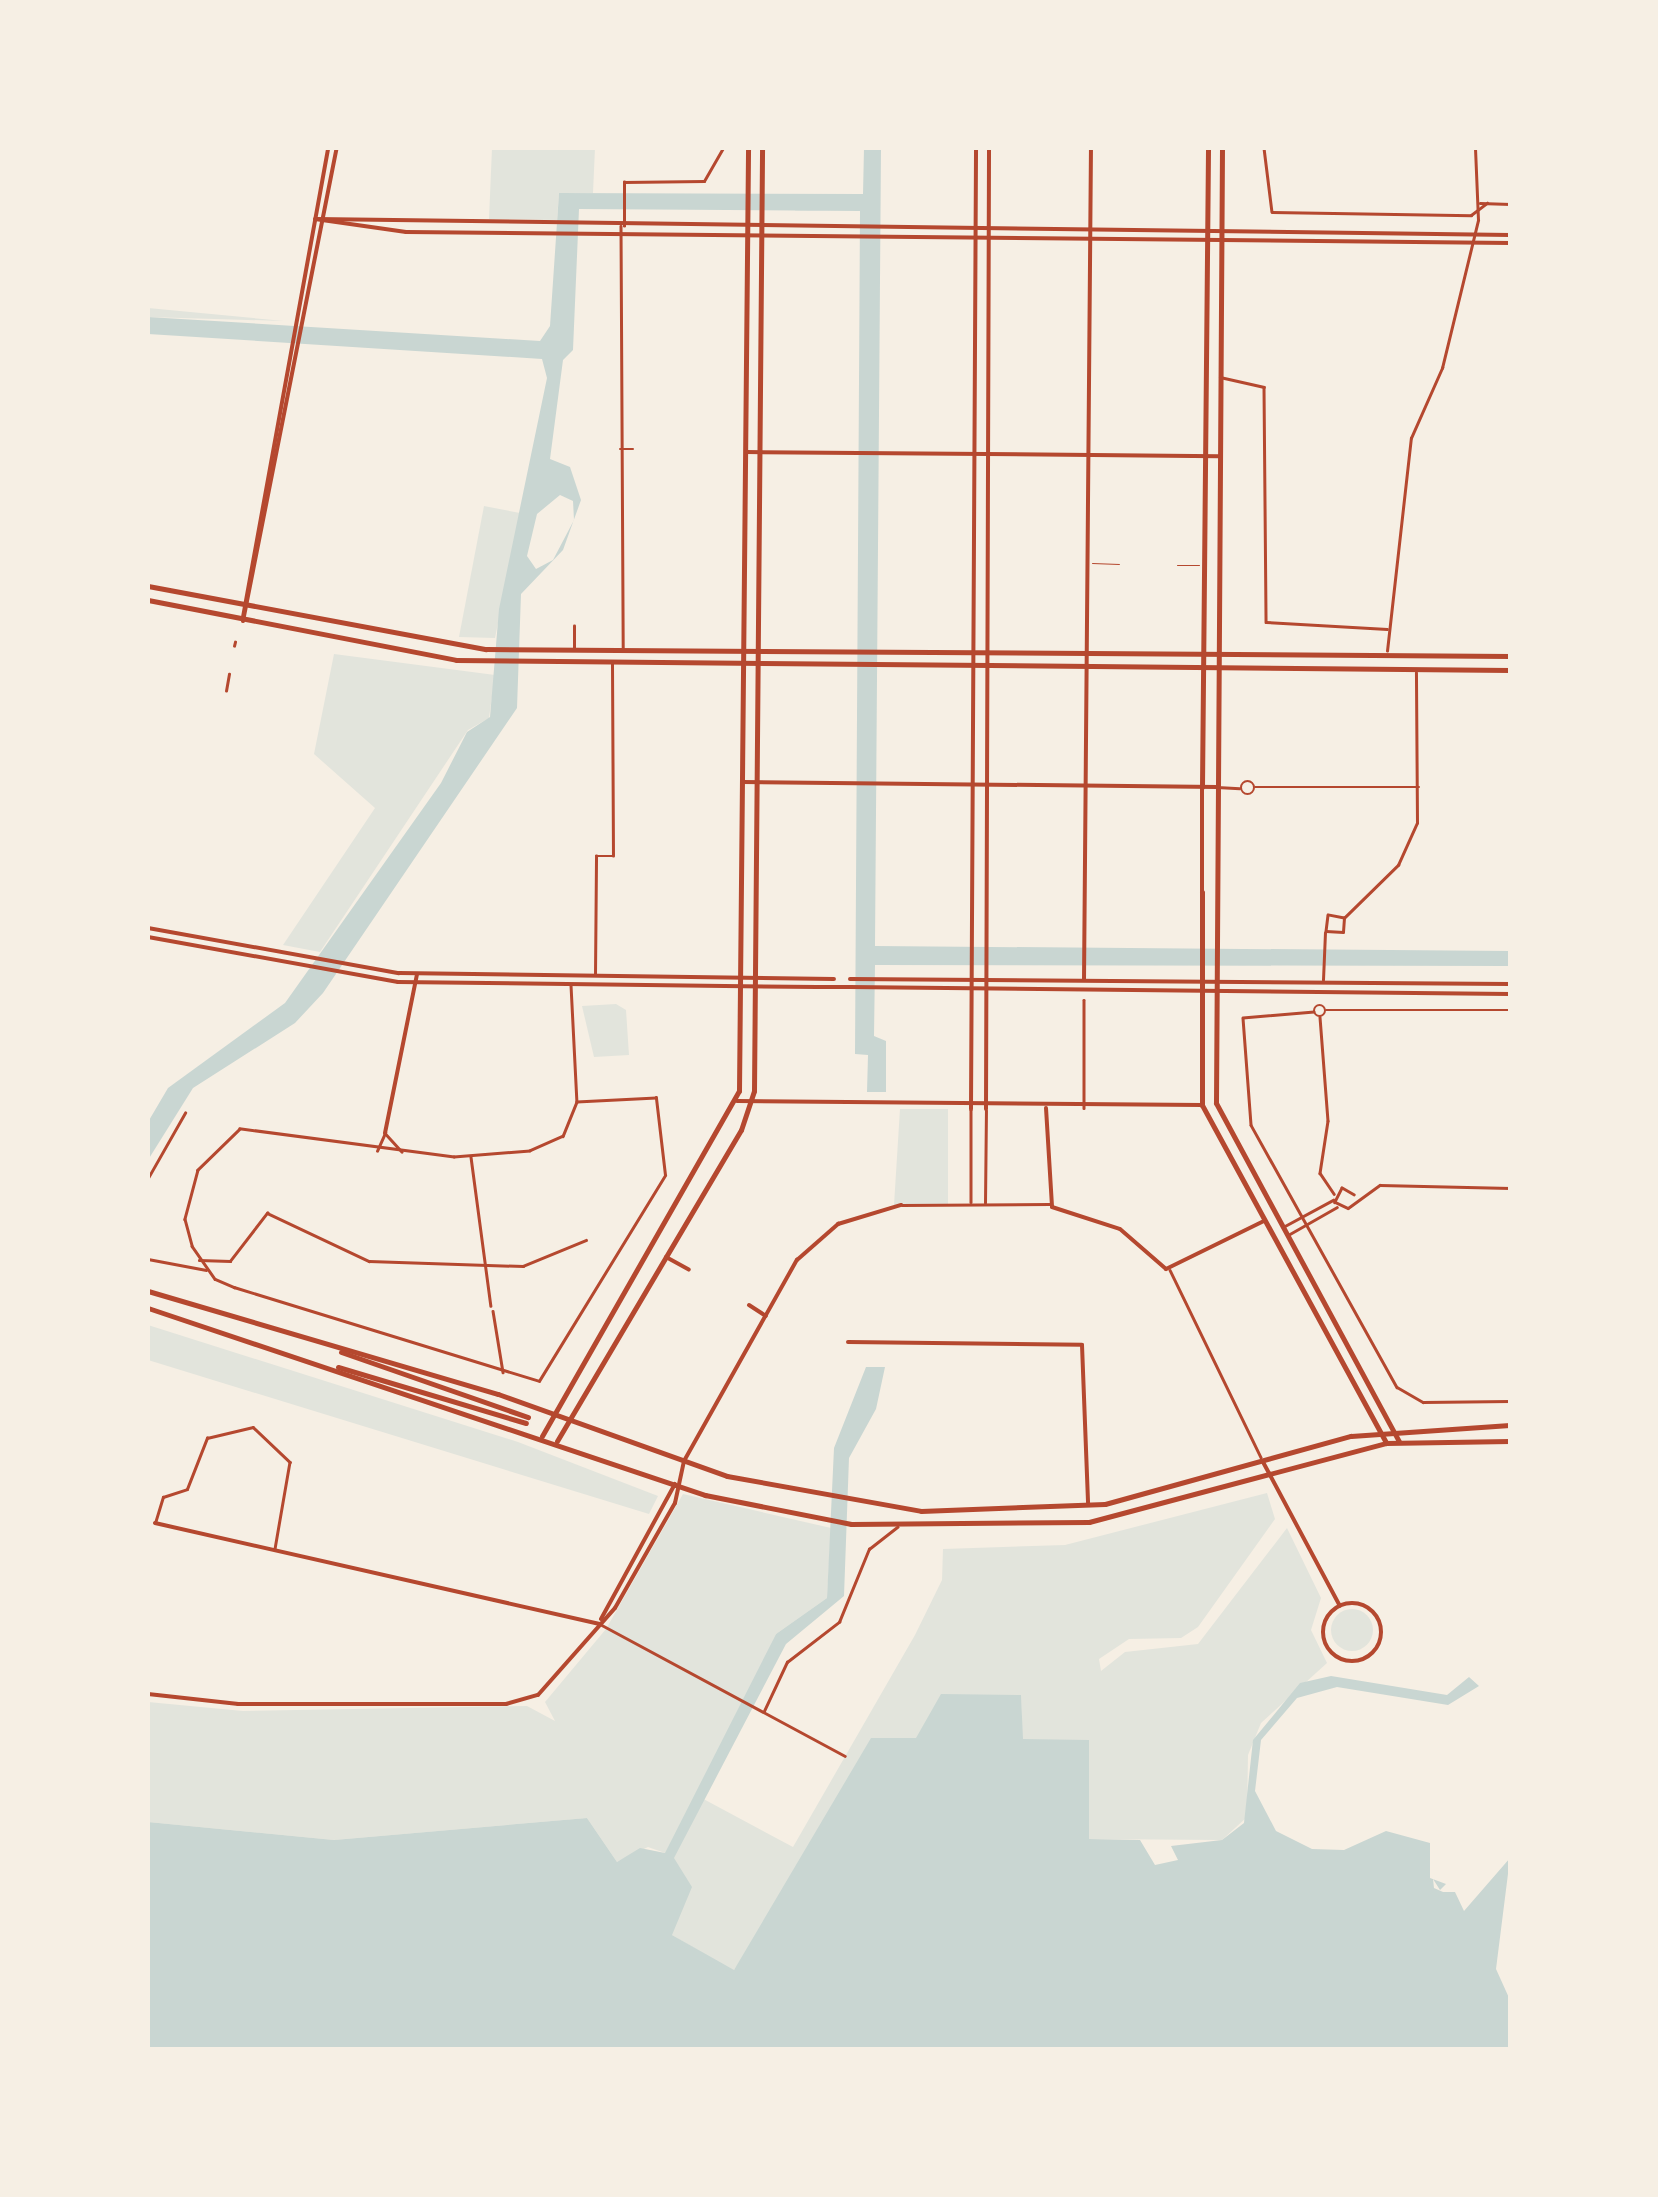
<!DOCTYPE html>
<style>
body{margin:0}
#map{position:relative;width:1658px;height:2197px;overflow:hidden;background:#f6efe4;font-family:"Sofia Sans Condensed",sans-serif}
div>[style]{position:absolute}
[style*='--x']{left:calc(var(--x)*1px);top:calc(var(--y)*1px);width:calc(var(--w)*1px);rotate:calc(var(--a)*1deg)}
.green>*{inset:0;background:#e2e4dc}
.round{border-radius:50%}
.water>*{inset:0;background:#c9d6d2}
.service>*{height:1px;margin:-0.5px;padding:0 0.5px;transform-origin:0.5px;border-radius:0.5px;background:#b5482f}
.pedestrian>*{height:2.5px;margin:-1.25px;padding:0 1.25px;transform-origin:1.25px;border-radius:1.25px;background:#b5482f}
.minor>*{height:2.5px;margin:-1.25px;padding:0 1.25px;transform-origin:1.25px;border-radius:1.25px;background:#b5482f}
.minor>.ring{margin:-1.25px;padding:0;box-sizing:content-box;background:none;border:2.5px solid #b5482f;border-radius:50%}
.tertiary>*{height:4px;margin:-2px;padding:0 2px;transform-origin:2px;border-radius:2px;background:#b5482f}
.tertiary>.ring{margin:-2px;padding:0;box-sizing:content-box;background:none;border:4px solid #b5482f;border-radius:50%}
.secondary>*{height:4px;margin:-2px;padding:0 2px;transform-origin:2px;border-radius:2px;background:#b5482f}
.primary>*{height:5px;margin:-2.5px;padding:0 2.5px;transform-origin:2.5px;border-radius:2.5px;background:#b5482f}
span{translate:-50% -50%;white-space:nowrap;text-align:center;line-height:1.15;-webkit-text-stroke:9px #f6efe4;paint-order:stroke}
.frame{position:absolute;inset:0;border:150px solid #f6efe4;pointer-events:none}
</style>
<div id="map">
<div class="green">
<div style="clip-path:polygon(492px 148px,595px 148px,593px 193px,559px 193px,557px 220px,489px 219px)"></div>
<div style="clip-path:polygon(148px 308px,284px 321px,148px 317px)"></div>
<div style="clip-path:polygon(484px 506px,520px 513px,495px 638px,459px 637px)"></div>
<div style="clip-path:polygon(334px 654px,495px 675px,489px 718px,468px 730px,320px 952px,283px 945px,375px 808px,314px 754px)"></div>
<div style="clip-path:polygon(616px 1004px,626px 1010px,629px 1055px,594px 1057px,582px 1006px)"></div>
<div style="clip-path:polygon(900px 1109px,948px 1109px,948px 1204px,894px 1205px)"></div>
<div style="clip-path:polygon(148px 1325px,518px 1442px,658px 1496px,649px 1514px,148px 1360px)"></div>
<div style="clip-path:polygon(1267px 1493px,1275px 1519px,1198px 1627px,1181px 1638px,1129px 1639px,1099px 1659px,1101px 1671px,1125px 1652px,1198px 1644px,1287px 1528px,1321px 1598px,1311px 1630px,1327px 1663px,1261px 1723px,1248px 1755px,1247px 1817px,1222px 1840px,1089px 1839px,1022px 1739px,1021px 1696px,916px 1739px,733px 1971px,672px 1935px,665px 1853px,648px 1847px,617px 1862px,587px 1818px,334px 1840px,148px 1822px,148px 1702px,243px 1711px,527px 1706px,555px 1721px,545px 1702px,606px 1629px,683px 1494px,831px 1528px,827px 1598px,776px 1634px,696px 1795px,793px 1847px,915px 1635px,942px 1580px,943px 1549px,1065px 1545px)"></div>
<div class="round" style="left:1331px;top:1609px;width:42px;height:42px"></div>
</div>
<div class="water">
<div style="clip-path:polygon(evenodd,864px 148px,881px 148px,875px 946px,1510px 951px,1510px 966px,875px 965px,874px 1036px,886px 1041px,886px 1092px,867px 1092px,868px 1055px,855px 1054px,860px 211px,579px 209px,573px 350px,563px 360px,550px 459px,570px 467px,581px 500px,563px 550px,521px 594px,517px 708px,323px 993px,295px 1023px,193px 1088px,148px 1160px,148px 1122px,168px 1088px,285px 1003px,441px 783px,467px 732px,490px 717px,499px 609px,547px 378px,542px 359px,148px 334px,148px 317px,540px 341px,550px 326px,559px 193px,863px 194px,864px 148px,560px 495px,573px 501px,574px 520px,553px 560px,536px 569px,527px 556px,537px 514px,560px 495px)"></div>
<div style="clip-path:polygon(866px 1367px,885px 1367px,876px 1409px,849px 1458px,844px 1596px,786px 1644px,674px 1858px,692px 1887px,672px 1935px,734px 1970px,871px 1738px,916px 1738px,941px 1694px,1021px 1695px,1023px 1739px,1089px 1740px,1089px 1839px,1140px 1840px,1155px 1865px,1178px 1860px,1171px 1846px,1222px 1840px,1244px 1823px,1253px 1740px,1300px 1683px,1331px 1676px,1447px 1695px,1469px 1677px,1479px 1686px,1448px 1705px,1337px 1687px,1297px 1698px,1261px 1740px,1255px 1791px,1276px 1831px,1312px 1849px,1344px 1850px,1386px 1831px,1430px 1843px,1430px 1878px,1446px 1884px,1440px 1890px,1433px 1879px,1434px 1888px,1443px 1892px,1455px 1892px,1464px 1911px,1510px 1858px,1496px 1969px,1510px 2000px,1510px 2049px,148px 2049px,148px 1822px,334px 1840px,587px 1818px,617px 1862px,640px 1848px,665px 1853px,776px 1634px,827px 1598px,834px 1448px)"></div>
</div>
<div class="service">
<div style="--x:1092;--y:563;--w:27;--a:2"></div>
<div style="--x:1177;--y:565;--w:22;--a:0"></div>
</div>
<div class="pedestrian">
<div style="--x:234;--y:646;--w:4;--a:-76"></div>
<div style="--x:226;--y:691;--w:17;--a:-80"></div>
<div style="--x:1084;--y:1000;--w:108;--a:90"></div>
<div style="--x:971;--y:1110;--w:92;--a:90"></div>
<div style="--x:471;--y:1157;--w:150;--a:82.4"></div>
<div style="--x:148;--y:1178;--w:75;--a:-60.4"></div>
<div style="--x:985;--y:1203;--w:92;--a:-89.4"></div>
<div style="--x:902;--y:1205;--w:147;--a:-0.4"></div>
<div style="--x:148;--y:1259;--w:59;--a:10.7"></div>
<div style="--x:199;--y:1260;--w:31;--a:2"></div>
<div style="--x:230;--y:1261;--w:61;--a:-52.4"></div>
<div style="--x:267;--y:1213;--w:113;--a:25.2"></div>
<div style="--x:369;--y:1261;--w:154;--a:1.9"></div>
<div style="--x:523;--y:1266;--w:68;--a:-22.4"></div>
<div style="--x:1170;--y:1270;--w:208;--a:64.1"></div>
<div style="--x:493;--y:1311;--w:62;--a:80.7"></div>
</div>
<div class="minor">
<div style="--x:1264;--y:148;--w:64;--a:82.9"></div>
<div style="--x:1272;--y:212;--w:199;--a:0.9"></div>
<div style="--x:1471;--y:215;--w:20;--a:-37"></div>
<div style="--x:1480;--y:203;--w:30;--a:2"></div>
<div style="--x:621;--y:226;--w:422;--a:89.7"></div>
<div style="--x:624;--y:226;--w:44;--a:-90"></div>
<div style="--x:624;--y:182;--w:80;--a:-0.7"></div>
<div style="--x:704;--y:181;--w:38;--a:-60"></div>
<div style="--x:1220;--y:377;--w:45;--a:12.8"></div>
<div style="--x:1264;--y:387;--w:235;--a:89.5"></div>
<div style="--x:1266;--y:622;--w:121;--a:3.3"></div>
<div style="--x:620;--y:449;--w:13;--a:0"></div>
<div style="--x:574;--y:649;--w:23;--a:-90"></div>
<div style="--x:1387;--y:651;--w:214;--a:-83.6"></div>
<div style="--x:1411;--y:438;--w:77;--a:-66.1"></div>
<div style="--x:1442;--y:368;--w:152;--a:-76.3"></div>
<div style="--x:1478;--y:220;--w:72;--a:-92.4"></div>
<div class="ring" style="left:1241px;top:781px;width:11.5px;height:11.5px"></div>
<div style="--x:1217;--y:787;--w:22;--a:3"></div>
<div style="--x:1255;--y:787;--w:164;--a:0"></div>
<div style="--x:1344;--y:918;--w:16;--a:-169"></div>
<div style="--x:1328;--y:915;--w:16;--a:97"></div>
<div style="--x:1326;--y:931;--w:17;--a:3"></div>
<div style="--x:1343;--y:932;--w:14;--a:-86"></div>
<div style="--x:1344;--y:918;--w:76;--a:-44.5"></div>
<div style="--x:1398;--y:865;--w:46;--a:-65.7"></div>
<div style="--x:1417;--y:823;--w:150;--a:-90.4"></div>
<div style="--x:595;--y:975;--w:119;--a:-89.5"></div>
<div style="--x:596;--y:856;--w:17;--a:0"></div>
<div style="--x:613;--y:856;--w:192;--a:-90.3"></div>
<div style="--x:1323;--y:980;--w:47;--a:-87.6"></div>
<div style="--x:571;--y:985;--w:117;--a:87.1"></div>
<div style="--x:577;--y:1102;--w:37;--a:112"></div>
<div style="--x:563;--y:1136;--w:36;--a:156"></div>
<div style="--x:530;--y:1151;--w:76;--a:175.5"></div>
<div style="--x:454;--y:1157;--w:216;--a:-172.5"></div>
<div style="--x:240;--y:1129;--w:59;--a:135.7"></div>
<div style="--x:198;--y:1170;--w:51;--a:104.9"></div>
<div style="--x:185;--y:1219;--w:28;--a:75"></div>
<div style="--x:192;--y:1246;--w:40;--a:55.1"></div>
<div style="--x:215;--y:1279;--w:21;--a:23"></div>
<div style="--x:234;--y:1287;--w:319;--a:17.1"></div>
<div style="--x:539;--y:1381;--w:241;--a:-58.5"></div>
<div style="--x:665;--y:1175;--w:78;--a:-96.7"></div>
<div style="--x:656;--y:1098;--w:79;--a:177.1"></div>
<div class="ring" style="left:1314px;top:1005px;width:9.5px;height:9.5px"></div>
<div style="--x:1326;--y:1010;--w:184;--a:0"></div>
<div style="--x:1314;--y:1012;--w:71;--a:175.2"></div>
<div style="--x:1243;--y:1018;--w:107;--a:85.7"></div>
<div style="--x:1251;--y:1125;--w:300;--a:60.9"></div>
<div style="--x:1397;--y:1387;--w:30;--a:30"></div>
<div style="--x:1423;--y:1402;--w:87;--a:-0.7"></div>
<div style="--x:1320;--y:1017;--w:104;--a:85.6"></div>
<div style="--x:1328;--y:1121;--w:53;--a:98.7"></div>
<div style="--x:1320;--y:1173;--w:25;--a:56"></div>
<div style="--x:377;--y:1151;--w:20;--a:-66"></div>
<div style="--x:385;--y:1133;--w:25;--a:48"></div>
<div style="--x:1354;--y:1195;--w:14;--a:-150"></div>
<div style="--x:1342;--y:1188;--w:16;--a:117"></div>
<div style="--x:1335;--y:1202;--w:14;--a:25"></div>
<div style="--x:1348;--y:1208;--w:39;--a:-36"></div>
<div style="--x:1380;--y:1185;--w:130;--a:1.3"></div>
<div style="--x:1283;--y:1227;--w:57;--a:-28.4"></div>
<div style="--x:1288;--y:1235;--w:56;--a:-29.7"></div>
<div style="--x:155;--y:1523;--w:27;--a:-73"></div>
<div style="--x:163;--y:1497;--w:25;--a:-18"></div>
<div style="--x:187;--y:1489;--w:55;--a:-68.6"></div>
<div style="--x:207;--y:1438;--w:47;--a:-13.4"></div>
<div style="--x:253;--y:1427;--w:51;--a:43.4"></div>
<div style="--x:290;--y:1462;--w:88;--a:99.8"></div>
<div style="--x:600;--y:1624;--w:278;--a:28.3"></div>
<div style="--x:764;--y:1711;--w:54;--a:-64.9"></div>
<div style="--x:787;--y:1662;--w:66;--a:-37.6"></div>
<div style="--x:839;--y:1622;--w:79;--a:-67.7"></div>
<div style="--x:869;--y:1549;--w:36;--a:-38"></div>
</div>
<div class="tertiary">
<div style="--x:746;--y:452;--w:473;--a:0.5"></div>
<div style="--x:743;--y:782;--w:474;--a:0.6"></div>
<div style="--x:1084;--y:980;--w:832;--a:-89.52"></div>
<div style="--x:817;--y:987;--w:33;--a:0"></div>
<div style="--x:737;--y:1101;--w:465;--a:0.5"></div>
<div style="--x:1046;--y:1108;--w:99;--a:86.5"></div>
<div style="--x:1052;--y:1207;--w:71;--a:17.9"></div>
<div style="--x:1120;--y:1229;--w:61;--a:41"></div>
<div style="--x:1166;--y:1269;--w:109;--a:-26.1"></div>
<div style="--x:385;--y:1133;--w:162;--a:-78.6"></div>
<div style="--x:666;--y:1257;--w:26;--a:29"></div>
<div style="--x:749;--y:1305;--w:20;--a:33"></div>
<div style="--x:848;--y:1342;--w:234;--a:0.7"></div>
<div style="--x:1082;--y:1345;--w:159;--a:87.8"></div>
<div style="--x:1263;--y:1462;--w:163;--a:61.9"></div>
<div style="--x:155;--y:1523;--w:456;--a:12.8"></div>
<div class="ring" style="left:1323px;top:1603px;width:54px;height:54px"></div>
<div style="--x:601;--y:1619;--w:154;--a:-61.3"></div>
<div style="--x:148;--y:1694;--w:91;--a:6.3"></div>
<div style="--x:238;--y:1704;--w:268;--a:0"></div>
<div style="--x:506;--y:1704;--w:33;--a:-16"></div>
<div style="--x:538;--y:1695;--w:116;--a:-48.5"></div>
<div style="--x:615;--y:1608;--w:121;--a:-60.3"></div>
<div style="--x:675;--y:1503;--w:43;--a:-77.9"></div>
<div style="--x:684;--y:1461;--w:231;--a:-60.7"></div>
<div style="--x:797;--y:1260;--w:55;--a:-41.3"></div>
<div style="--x:838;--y:1224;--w:66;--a:-16.8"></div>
</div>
<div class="secondary">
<div style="--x:315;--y:219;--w:92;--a:8.1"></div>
<div style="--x:406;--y:232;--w:1104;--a:0.57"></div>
<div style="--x:316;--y:219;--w:1194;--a:0.77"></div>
<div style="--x:243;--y:617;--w:477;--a:-79.7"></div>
<div style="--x:243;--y:621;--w:482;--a:-78.8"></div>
<div style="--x:1202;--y:892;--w:105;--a:-90"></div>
<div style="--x:148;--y:928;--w:255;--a:10.2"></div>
<div style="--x:399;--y:973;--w:435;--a:0.8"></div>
<div style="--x:148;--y:937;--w:254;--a:10.2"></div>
<div style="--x:398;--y:982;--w:419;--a:0.7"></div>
<div style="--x:850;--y:979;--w:660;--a:0.43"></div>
<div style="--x:850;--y:987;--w:660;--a:0.61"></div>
<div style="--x:971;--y:1109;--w:961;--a:-89.7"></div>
<div style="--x:986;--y:1109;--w:961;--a:-89.82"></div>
</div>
<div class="primary">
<div style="--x:1222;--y:148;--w:955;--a:90.36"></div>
<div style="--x:1216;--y:1103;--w:385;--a:61.6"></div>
<div style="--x:148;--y:586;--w:344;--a:10.6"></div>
<div style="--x:486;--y:649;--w:1024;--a:0.39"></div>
<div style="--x:148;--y:600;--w:314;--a:11"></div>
<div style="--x:456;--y:660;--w:1054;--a:0.54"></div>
<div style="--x:1202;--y:787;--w:639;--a:-89.46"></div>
<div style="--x:1202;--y:892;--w:213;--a:90"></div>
<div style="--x:1202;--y:1105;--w:385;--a:61.4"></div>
<div style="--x:148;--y:1291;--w:365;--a:16.4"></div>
<div style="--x:498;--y:1394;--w:243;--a:19.7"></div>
<div style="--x:727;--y:1476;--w:197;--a:10.2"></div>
<div style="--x:921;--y:1511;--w:184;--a:-2.2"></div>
<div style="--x:1105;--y:1504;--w:255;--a:-15.5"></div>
<div style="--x:1351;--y:1436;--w:159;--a:-4"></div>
<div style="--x:148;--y:1308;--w:588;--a:18.56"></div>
<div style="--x:705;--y:1495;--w:149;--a:11.2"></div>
<div style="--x:851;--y:1524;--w:238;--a:-0.5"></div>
<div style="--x:1089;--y:1522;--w:307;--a:-14.9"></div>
<div style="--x:1386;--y:1443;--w:124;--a:-0.9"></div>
<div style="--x:341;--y:1352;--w:198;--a:19.2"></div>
<div style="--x:338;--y:1367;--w:196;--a:16.6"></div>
<div style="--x:542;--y:1436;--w:397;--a:-60.3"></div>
<div style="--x:739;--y:1091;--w:943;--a:-89.45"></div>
<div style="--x:557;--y:1441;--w:361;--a:-59.4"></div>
<div style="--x:741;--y:1130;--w:41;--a:-71.6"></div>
<div style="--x:754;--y:1091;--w:943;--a:-89.51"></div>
</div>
<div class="frame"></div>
</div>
